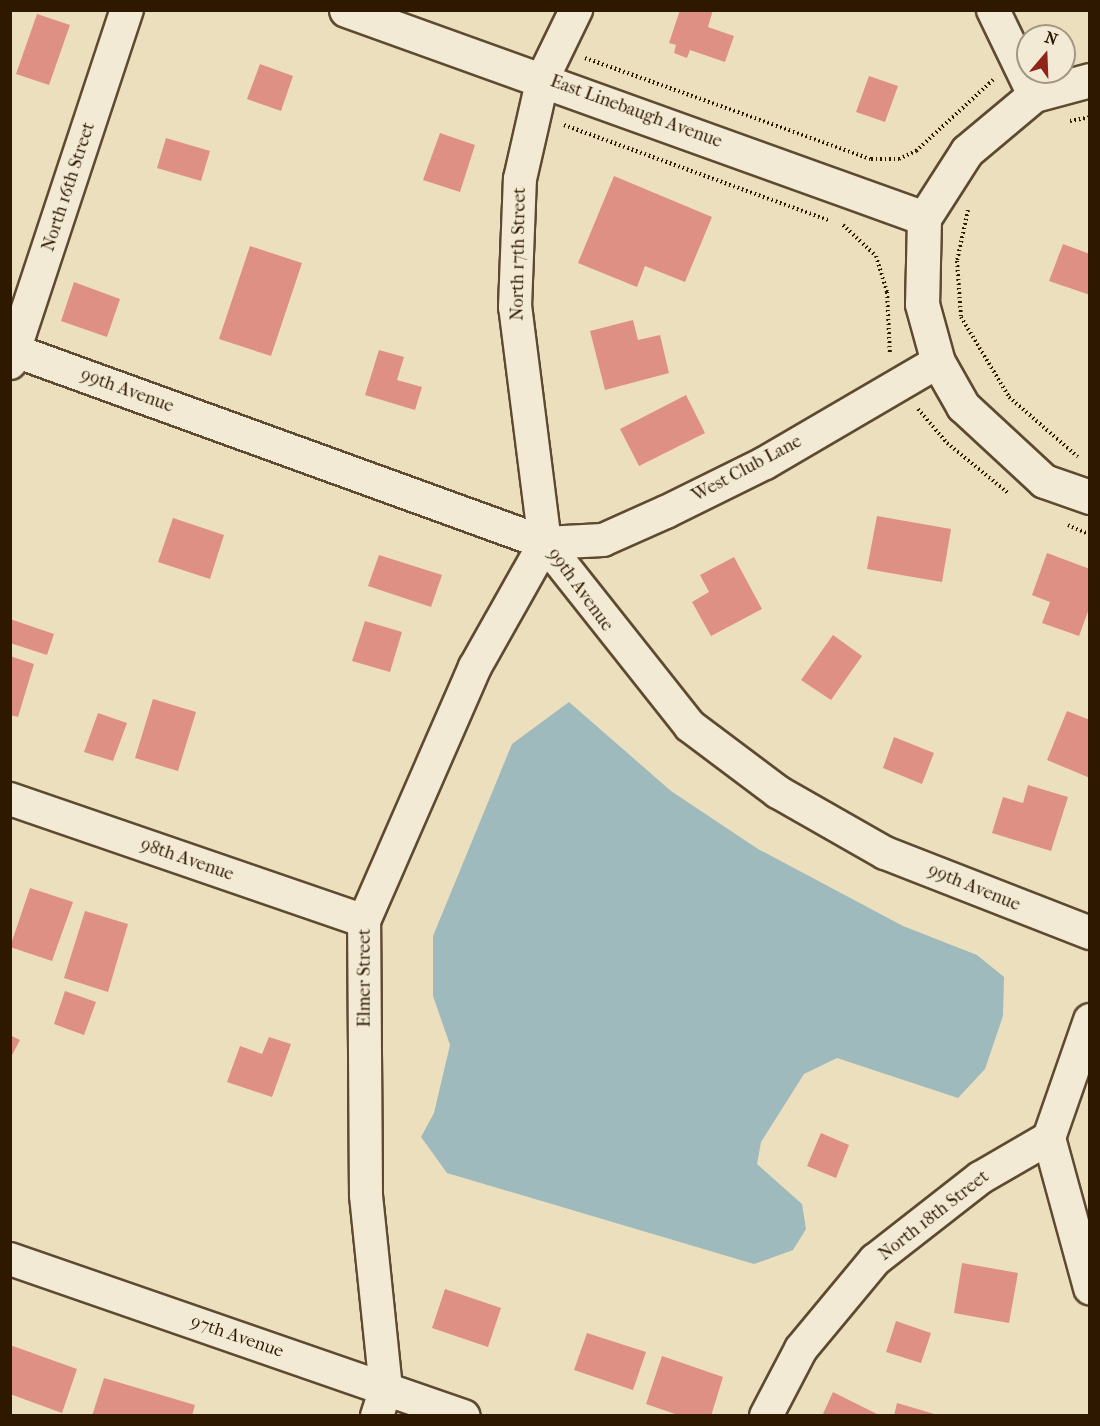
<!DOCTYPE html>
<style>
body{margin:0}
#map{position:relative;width:1100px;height:1426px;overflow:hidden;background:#ecdfbe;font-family:"IM FELL French Canon",serif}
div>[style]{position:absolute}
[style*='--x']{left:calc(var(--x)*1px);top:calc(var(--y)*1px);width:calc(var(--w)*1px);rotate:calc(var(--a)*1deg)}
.water>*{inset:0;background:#9ebabd}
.building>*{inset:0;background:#df9085}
.path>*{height:4px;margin-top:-2px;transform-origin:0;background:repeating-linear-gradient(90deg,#2e1900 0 1.5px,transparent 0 4.5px)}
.roads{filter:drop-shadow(2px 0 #5e4a30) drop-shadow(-2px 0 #5e4a30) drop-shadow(0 2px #5e4a30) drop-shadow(0 -2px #5e4a30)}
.minor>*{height:32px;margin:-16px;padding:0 16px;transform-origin:16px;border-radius:16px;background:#f3ead5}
.tertiary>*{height:33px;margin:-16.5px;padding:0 16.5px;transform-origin:16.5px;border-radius:16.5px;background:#f3ead5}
span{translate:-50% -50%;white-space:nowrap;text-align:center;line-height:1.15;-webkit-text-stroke:4.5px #f3ead5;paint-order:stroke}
.street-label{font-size:18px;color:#2e1900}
.frame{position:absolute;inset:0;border:12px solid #2e1900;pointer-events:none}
.north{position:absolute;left:1016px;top:24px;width:60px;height:60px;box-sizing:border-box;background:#f3ead5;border:2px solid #a49680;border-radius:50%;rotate:19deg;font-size:16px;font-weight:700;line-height:24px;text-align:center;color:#2e1900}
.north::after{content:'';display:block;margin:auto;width:21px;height:27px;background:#8f2418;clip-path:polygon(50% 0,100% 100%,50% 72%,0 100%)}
</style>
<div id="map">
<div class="water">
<div style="clip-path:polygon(569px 702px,671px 791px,758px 849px,903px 926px,977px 955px,1004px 977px,1003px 1016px,985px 1069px,958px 1098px,837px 1058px,804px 1074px,761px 1142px,757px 1164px,802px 1204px,806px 1229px,793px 1250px,754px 1264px,447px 1173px,421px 1137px,434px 1113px,450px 1045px,433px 996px,433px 936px,512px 744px)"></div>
</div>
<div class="building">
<div style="clip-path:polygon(680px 10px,713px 10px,708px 27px,734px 36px,725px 62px,690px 50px,687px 58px,674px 53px,676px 45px,669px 43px)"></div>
<div style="clip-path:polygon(37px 14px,70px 25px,49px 85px,16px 74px)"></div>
<div style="clip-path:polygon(260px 64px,293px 76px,281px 111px,247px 99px)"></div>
<div style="clip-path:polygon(869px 76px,898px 86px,885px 122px,856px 112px)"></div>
<div style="clip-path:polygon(440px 133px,475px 145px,460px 192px,423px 180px)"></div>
<div style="clip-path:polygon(166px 138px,210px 151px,201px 181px,157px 168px)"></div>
<div style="clip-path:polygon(614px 176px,712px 217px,685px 282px,645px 266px,637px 287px,578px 263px)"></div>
<div style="clip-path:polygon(1063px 244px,1090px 254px,1090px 295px,1049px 281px)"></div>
<div style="clip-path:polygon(250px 246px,302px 263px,271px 356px,219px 339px)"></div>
<div style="clip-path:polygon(74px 282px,120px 299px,107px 337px,61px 321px)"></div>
<div style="clip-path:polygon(633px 320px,638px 340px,660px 335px,669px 373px,605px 390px,590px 331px)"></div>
<div style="clip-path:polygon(379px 350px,404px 357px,397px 380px,422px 387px,415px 410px,365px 395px)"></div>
<div style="clip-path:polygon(686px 395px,705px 433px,639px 466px,620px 429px)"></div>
<div style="clip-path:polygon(877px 516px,951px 529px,942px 582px,867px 569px)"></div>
<div style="clip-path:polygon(173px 518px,224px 535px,210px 579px,158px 562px)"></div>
<div style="clip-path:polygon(1047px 553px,1090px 569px,1090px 606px,1079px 636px,1042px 623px,1050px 602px,1032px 595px)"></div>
<div style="clip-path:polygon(379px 555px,442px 575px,431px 607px,368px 586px)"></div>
<div style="clip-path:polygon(734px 557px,762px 609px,711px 636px,692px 602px,709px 592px,700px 575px)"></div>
<div style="clip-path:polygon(10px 619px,54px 634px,47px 655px,10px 643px)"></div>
<div style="clip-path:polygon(365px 621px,402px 632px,390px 672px,352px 661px)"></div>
<div style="clip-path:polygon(833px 635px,862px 656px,831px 700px,801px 680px)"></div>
<div style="clip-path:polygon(10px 656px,34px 664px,18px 717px,10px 715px)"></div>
<div style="clip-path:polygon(153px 699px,196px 712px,178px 771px,135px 758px)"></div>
<div style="clip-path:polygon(1067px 711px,1090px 720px,1090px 778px,1047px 760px)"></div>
<div style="clip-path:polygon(98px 713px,127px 723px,113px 761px,84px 752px)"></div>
<div style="clip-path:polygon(894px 737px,934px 753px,922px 784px,883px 768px)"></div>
<div style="clip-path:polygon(1028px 785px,1068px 797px,1051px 851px,992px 833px,1003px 797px,1023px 803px)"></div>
<div style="clip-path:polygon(30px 888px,73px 902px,52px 961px,10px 947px)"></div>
<div style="clip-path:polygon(85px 911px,128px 924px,108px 992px,64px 978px)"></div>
<div style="clip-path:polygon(65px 991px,96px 1002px,84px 1035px,54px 1024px)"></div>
<div style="clip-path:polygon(10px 1035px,20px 1040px,10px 1059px)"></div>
<div style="clip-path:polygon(269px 1037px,291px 1044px,272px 1097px,227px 1082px,240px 1046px,262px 1054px)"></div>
<div style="clip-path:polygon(821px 1133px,849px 1145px,836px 1178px,807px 1166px)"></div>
<div style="clip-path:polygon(962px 1263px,1018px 1273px,1009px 1323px,954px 1313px)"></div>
<div style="clip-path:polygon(445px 1289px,501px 1308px,488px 1347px,432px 1328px)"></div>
<div style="clip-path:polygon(896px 1321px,931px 1333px,921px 1363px,886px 1352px)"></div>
<div style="clip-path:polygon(587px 1333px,646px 1352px,633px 1390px,574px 1370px)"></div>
<div style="clip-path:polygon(10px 1345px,77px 1369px,62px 1413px,10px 1394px)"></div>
<div style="clip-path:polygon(662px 1356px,723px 1377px,711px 1416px,681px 1416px,646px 1404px)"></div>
<div style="clip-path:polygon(104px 1378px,195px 1405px,192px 1416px,92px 1416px)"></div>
<div style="clip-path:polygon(833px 1392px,881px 1416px,822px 1416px)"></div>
<div style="clip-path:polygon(897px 1403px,938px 1415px,938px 1416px,894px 1416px)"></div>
</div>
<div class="path">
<div style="--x:585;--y:58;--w:303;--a:19.5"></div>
<div style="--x:871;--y:159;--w:28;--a:0"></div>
<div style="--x:899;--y:159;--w:19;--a:-25"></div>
<div style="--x:916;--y:151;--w:105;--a:-42.7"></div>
<div style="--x:1070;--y:121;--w:20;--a:-11"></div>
<div style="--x:564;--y:125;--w:281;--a:19.8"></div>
<div style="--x:968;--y:210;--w:52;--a:102.2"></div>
<div style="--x:957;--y:261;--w:56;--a:85.9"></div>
<div style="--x:961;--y:317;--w:93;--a:59"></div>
<div style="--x:1009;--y:397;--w:91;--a:41"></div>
<div style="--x:843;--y:225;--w:45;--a:43.2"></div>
<div style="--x:876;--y:256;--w:38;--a:73"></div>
<div style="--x:887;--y:292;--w:63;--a:87.3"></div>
<div style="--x:918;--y:409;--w:45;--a:49.5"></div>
<div style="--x:947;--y:443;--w:79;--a:39.3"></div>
<div style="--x:1068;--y:525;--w:24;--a:24"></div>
</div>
<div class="roads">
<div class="minor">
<div style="--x:993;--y:10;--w:94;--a:64.2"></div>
<div style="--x:10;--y:349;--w:569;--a:19.93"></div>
<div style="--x:545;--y:543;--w:233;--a:51.6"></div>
<div style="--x:690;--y:726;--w:110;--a:36.9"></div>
<div style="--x:778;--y:792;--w:123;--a:29.7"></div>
<div style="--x:885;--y:853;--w:220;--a:21.3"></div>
<div style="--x:10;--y:363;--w:372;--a:-71.7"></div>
<div style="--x:545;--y:543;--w:238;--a:-97.2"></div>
<div style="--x:515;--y:307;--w:128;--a:-87.8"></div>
<div style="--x:520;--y:179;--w:104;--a:-77.2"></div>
<div style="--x:543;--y:78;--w:76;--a:-64.1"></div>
<div style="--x:545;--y:543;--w:58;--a:-3"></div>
<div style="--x:603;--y:540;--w:69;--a:-24"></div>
<div style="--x:666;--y:512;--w:110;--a:-26.3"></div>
<div style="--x:765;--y:463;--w:200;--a:-30.3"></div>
<div style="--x:10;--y:799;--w:374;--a:19"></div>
<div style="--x:1049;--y:1138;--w:156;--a:74.7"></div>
<div style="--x:10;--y:1259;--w:480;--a:19.1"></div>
<div style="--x:377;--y:1416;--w:28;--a:-72"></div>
<div style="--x:386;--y:1389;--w:195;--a:-95.9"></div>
<div style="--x:366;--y:1195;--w:274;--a:-90.4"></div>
<div style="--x:364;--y:921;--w:277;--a:-66.4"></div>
<div style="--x:475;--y:667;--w:142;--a:-60.6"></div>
<div style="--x:766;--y:1416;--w:76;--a:-62.4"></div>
<div style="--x:801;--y:1349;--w:116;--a:-50.3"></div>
<div style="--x:875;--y:1260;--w:133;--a:-38"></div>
<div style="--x:980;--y:1178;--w:80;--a:-30.1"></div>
<div style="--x:1049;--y:1138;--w:125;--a:-70.8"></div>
</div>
<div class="tertiary">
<div style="--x:346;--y:10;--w:614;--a:19.79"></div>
<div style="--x:924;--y:218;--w:86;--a:91.3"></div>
<div style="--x:922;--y:304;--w:60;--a:74.6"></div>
<div style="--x:938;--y:362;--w:51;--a:60.4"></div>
<div style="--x:963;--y:406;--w:110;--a:42.8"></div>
<div style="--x:1044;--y:481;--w:49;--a:19.2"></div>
<div style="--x:924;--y:218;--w:80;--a:-57.3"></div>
<div style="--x:967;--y:151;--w:87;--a:-39.9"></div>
<div style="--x:1034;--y:95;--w:58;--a:-15"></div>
</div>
</div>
<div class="street-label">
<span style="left:636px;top:112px;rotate:20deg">East Linebaugh Avenue</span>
<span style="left:69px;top:187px;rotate:-72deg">North 16th Street</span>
<span style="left:519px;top:254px;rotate:-89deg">North 17th Street</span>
<span style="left:127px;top:391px;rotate:20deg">99th Avenue</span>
<span style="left:747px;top:469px;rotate:-28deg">West Club Lane</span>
<span style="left:580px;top:590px;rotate:54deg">99th Avenue</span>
<span style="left:187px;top:860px;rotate:19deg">98th Avenue</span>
<span style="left:974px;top:888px;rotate:22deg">99th Avenue</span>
<span style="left:365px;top:978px;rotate:-90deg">Elmer Street</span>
<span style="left:934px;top:1216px;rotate:-38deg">North 18th Street</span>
<span style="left:237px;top:1337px;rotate:19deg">97th Avenue</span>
</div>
<div class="frame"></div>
<div class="north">N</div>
</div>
